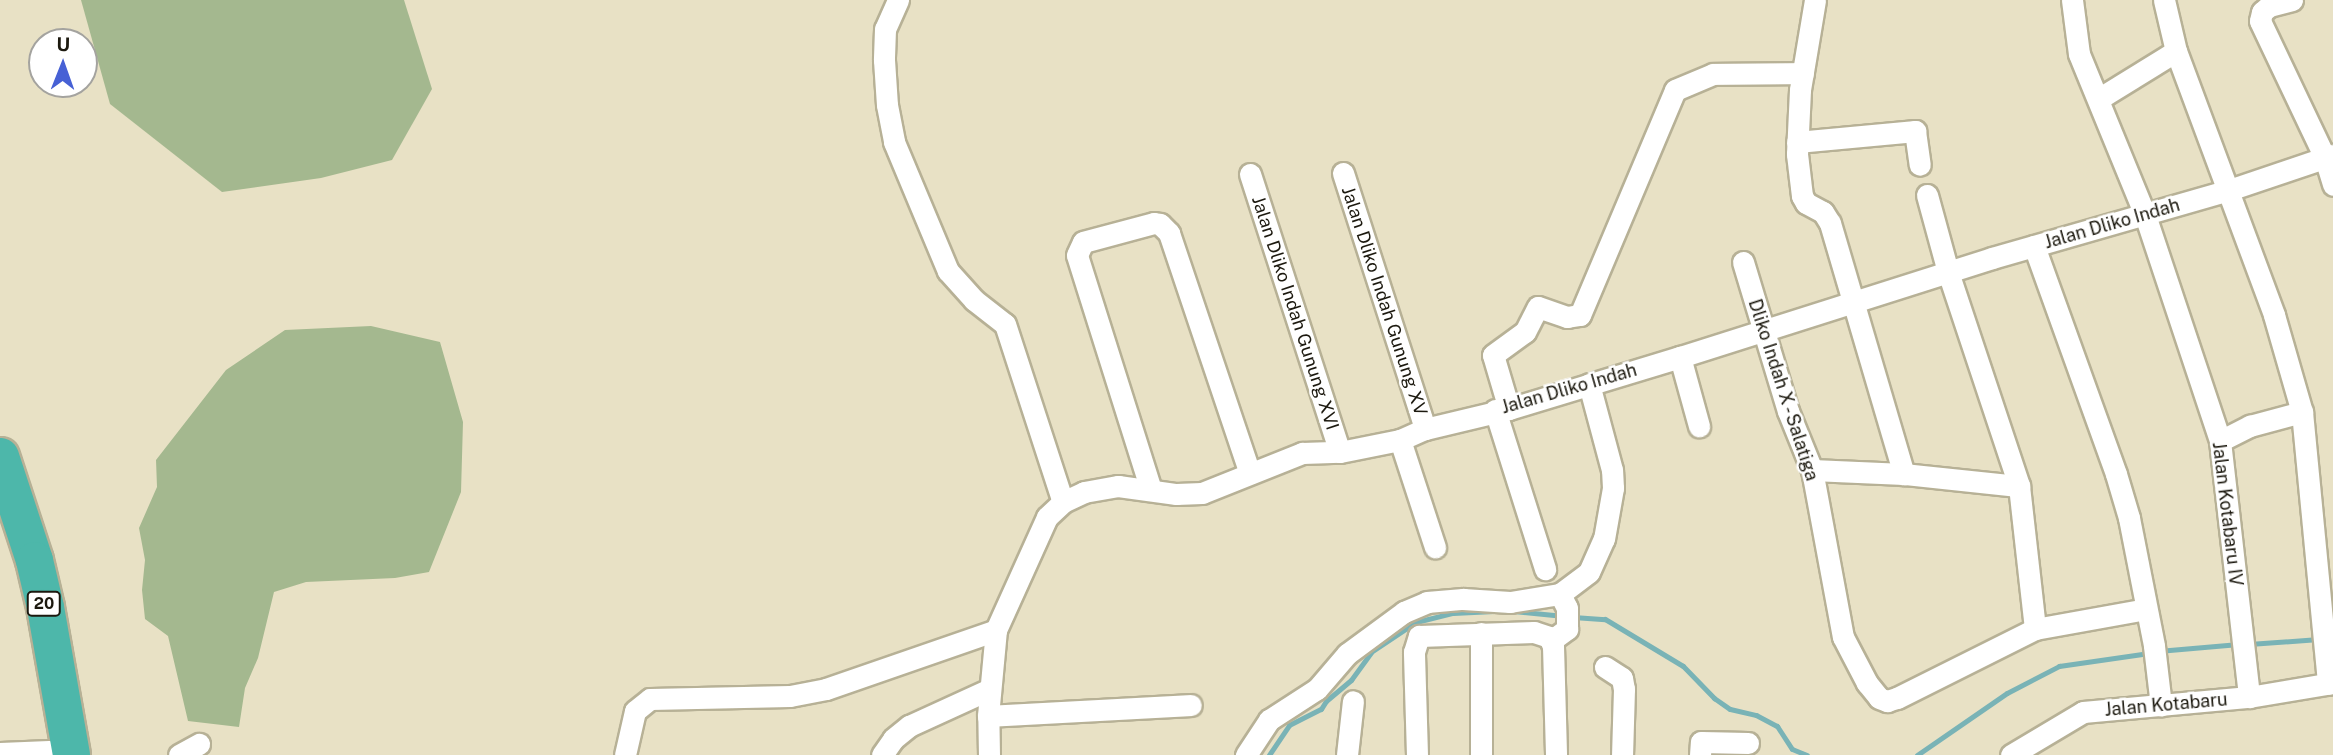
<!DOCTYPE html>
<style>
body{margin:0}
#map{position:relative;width:2333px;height:755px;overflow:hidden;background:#e8e1c5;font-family:"Public Sans",sans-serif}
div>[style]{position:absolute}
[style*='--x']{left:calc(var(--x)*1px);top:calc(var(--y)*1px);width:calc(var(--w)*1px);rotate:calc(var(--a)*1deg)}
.forest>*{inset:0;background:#a4b88f}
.stream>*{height:5px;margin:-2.5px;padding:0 2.5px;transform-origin:2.5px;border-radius:2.5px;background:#79b3b6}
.roads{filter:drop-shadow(2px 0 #b7b196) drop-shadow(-2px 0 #b7b196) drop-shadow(0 2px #b7b196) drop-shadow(0 -2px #b7b196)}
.street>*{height:21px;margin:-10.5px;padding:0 10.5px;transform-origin:10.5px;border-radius:10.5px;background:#fff}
.highway>*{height:37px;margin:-18.5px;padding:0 18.5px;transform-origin:18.5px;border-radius:18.5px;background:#4db7aa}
span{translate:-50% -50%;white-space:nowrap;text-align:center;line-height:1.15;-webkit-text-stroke:5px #fff;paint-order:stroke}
.shield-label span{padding:2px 5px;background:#fff;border:2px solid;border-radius:5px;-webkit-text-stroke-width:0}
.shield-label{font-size:16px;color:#1c190f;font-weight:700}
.street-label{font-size:18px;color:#1c190f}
.north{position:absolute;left:28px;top:28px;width:70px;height:70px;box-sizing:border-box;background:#fff;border:2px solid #a4a39f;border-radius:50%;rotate:1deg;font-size:19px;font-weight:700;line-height:28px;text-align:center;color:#1c190f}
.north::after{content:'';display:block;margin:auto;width:24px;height:32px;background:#4761d5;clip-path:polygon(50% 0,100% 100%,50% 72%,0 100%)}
</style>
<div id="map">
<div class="forest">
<div style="clip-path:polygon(81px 0,404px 0,432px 89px,392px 160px,321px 178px,222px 192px,110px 104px)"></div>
<div style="clip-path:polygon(371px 326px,440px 342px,463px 422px,461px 492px,429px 572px,395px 578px,306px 582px,274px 592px,258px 658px,245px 688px,239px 727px,188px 721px,168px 636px,145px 619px,142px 590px,145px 560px,139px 528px,157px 487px,156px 460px,226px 370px,285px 330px)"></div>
</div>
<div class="stream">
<div style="--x:1514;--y:611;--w:50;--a:5.7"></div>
<div style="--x:1573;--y:617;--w:32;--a:4"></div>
<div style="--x:1605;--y:619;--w:91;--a:31.1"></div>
<div style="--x:1683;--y:666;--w:45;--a:45.9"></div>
<div style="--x:1714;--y:698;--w:19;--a:35"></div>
<div style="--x:1730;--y:709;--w:27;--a:13"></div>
<div style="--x:1756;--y:715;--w:24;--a:28"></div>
<div style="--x:1777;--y:726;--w:27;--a:57"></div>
<div style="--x:1792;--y:749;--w:16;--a:22"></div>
<div style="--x:2249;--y:644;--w:70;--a:-4.1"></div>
<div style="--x:2158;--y:651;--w:81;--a:-4.9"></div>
<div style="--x:1269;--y:755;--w:36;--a:-56"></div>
<div style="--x:1289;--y:725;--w:36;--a:-27"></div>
<div style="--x:1321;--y:709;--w:9;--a:-58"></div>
<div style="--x:1326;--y:701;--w:33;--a:-40"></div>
<div style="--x:1351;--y:680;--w:34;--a:-54"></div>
<div style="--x:1371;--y:652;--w:54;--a:-33.7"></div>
<div style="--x:1416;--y:622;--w:38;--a:-14"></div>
<div style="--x:1453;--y:613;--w:41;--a:-2.8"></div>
<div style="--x:1917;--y:755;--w:109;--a:-34.6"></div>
<div style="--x:2007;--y:693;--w:59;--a:-27.4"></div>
<div style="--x:2059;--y:666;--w:91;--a:-8.2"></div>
</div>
<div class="roads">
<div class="street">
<div style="--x:898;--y:0;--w:32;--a:114"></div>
<div style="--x:885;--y:29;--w:31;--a:92"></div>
<div style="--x:884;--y:60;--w:45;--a:86.2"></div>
<div style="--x:887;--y:105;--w:38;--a:79"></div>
<div style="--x:894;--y:142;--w:140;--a:67.3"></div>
<div style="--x:948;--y:271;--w:39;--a:48"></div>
<div style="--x:974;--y:300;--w:39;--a:38"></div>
<div style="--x:1005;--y:324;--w:187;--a:72"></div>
<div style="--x:1815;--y:0;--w:91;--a:99.5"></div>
<div style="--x:1800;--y:90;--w:64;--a:92.7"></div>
<div style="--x:1797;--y:154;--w:42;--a:83.2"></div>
<div style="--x:1802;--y:196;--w:8;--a:60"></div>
<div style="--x:1806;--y:203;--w:19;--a:28"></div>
<div style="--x:1823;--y:212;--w:13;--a:58"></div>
<div style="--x:1830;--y:223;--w:262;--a:73.6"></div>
<div style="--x:2072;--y:0;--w:54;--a:82.6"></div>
<div style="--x:2079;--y:54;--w:174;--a:67.7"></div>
<div style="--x:2145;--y:215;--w:238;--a:71.6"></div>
<div style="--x:2220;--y:441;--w:258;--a:83.5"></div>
<div style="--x:2164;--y:0;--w:52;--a:76.8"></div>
<div style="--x:2176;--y:51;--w:282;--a:69.6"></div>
<div style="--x:2274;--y:315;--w:101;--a:73.9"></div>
<div style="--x:2302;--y:412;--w:273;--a:84.5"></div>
<div style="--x:2292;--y:0;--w:24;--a:165"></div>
<div style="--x:2269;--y:6;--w:9;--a:139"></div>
<div style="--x:2262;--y:12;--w:9;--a:103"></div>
<div style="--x:2260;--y:21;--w:152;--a:64.6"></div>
<div style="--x:2325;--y:158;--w:28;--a:73"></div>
<div style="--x:2100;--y:98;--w:89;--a:-31.7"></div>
<div style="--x:1797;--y:142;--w:119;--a:-5.3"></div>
<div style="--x:1915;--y:131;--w:34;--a:82"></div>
<div style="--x:1343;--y:173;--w:269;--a:72.2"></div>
<div style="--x:1250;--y:174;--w:292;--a:72.1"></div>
<div style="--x:1927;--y:195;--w:80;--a:74.7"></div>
<div style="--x:1948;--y:272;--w:225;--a:71.6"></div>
<div style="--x:2019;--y:486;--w:144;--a:83.6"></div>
<div style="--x:2034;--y:246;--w:242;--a:70.2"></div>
<div style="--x:2116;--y:474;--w:46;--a:73.5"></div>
<div style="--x:2129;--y:518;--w:130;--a:78.9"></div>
<div style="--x:2154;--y:646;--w:60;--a:83.3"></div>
<div style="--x:1743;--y:262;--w:156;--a:73.2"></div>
<div style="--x:1788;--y:411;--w:64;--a:67.9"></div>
<div style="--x:1812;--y:470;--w:170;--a:79.5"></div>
<div style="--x:1843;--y:637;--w:52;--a:62.4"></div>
<div style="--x:1867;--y:683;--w:19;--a:51"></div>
<div style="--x:1879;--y:698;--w:9;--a:21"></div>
<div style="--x:1887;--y:701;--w:10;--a:-17"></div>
<div style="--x:1897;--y:698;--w:154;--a:-26.6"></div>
<div style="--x:2035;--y:629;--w:113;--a:-10.2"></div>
<div style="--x:1680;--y:357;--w:72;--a:74.6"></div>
<div style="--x:1509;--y:409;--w:56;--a:-106.5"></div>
<div style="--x:1493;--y:355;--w:39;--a:-36"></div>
<div style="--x:1525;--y:332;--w:28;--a:-63"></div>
<div style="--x:1538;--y:307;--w:31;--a:19"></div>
<div style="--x:1567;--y:317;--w:13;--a:-9"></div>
<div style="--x:1580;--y:315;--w:244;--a:-67.1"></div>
<div style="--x:1675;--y:90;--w:41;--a:-22.8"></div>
<div style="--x:1713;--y:74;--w:90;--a:-0.6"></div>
<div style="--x:1495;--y:410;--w:167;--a:72.5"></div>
<div style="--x:1400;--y:440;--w:113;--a:71.9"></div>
<div style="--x:2220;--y:441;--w:34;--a:-27"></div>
<div style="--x:2250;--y:426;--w:54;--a:-15.1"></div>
<div style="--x:1812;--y:470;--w:92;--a:2.5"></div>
<div style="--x:1904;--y:474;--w:116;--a:6"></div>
<div style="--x:1151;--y:490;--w:246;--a:-107.5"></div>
<div style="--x:1077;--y:255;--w:14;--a:-65"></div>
<div style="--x:1083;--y:242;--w:73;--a:-15"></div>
<div style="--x:1154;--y:223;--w:6;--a:9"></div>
<div style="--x:1160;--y:224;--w:13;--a:45"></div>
<div style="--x:1169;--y:233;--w:253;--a:71.4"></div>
<div style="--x:1481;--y:633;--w:122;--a:90"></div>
<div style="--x:1552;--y:640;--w:19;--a:-36"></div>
<div style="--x:1567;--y:629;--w:21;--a:-90"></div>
<div style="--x:1567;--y:608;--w:16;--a:-117"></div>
<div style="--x:1605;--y:667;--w:20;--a:33"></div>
<div style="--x:1622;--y:678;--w:11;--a:80"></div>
<div style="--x:1624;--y:689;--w:66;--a:91.7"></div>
<div style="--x:988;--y:716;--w:203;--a:-3.1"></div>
<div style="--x:0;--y:753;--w:49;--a:-2.3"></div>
<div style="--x:179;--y:755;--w:23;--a:-29"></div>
<div style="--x:625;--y:755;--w:45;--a:-77.2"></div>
<div style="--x:635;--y:711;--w:19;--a:-39"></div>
<div style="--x:650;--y:699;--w:140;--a:-1.2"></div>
<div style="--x:790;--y:696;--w:37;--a:-11"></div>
<div style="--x:826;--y:689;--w:180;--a:-19.1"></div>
<div style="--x:882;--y:755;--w:19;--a:-55"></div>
<div style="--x:893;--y:739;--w:21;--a:-39"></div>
<div style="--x:909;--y:726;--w:89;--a:-24.6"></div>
<div style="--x:989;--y:755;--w:39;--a:-91"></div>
<div style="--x:988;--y:716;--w:86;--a:-84.7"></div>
<div style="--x:996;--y:630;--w:124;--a:-65.7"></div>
<div style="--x:1047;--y:517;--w:22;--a:-43"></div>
<div style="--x:1063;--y:502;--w:23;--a:-25"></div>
<div style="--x:1084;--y:492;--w:35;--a:-10"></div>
<div style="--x:1118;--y:486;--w:59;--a:7.9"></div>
<div style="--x:1176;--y:494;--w:26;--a:-2"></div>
<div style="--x:1202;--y:493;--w:108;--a:-21.8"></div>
<div style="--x:1302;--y:453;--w:38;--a:-2"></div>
<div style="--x:1340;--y:452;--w:61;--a:-11.3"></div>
<div style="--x:1400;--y:440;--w:27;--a:-24"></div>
<div style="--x:1425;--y:429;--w:86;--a:-13.4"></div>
<div style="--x:1509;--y:409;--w:179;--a:-16.9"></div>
<div style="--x:1680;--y:357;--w:327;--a:-17.6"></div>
<div style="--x:1992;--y:258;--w:247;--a:-16"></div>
<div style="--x:2229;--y:190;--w:110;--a:-18.6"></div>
<div style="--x:1246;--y:755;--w:42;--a:-56.7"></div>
<div style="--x:1269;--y:720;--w:57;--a:-32.9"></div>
<div style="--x:1317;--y:689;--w:46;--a:-49.4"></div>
<div style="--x:1347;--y:654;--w:71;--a:-36.4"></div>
<div style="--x:1404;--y:612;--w:25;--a:-23"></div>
<div style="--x:1427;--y:602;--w:36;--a:-5"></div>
<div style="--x:1463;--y:599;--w:47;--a:3.7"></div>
<div style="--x:1510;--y:602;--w:51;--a:-9.1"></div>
<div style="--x:1560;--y:594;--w:36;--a:-37"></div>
<div style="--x:1589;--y:572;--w:36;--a:-66"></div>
<div style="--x:1604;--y:539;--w:52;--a:-80"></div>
<div style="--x:1613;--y:488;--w:18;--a:-93"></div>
<div style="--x:1612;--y:470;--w:89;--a:-105"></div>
<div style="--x:1347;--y:755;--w:54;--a:-83.7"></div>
<div style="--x:1417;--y:755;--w:103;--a:-91.7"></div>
<div style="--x:1414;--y:652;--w:17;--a:-73"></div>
<div style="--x:1419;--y:636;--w:115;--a:-2"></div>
<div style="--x:1534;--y:632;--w:16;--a:18"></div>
<div style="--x:1549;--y:637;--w:10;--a:66"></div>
<div style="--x:1553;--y:646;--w:109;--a:88.4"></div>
<div style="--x:1700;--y:755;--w:13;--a:-86"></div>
<div style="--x:1701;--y:742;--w:47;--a:1.2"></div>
<div style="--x:2011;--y:755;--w:84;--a:-30.8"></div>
<div style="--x:2083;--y:712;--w:167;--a:-5.2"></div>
<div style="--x:2249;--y:697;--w:85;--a:-9.5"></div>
</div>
<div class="highway">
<div style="--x:0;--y:456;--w:109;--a:71.9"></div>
<div style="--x:34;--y:560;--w:48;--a:76.8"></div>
<div style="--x:45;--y:607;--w:150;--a:80"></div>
</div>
</div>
<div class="shield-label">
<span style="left:44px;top:604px">20</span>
</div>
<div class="street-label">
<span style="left:2112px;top:224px;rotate:-16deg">Jalan Dliko Indah</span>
<span style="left:1384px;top:301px;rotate:72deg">Jalan Dliko Indah Gunung XV</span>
<span style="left:1295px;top:313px;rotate:72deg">Jalan Dliko Indah Gunung XVI</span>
<span style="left:1569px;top:389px;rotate:-16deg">Jalan Dliko Indah</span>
<span style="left:1783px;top:390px;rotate:72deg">Dliko Indah X - Salatiga</span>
<span style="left:2227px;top:514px;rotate:83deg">Jalan Kotabaru IV</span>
<span style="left:2166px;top:705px;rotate:-5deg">Jalan Kotabaru</span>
</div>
<div class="north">U</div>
</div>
